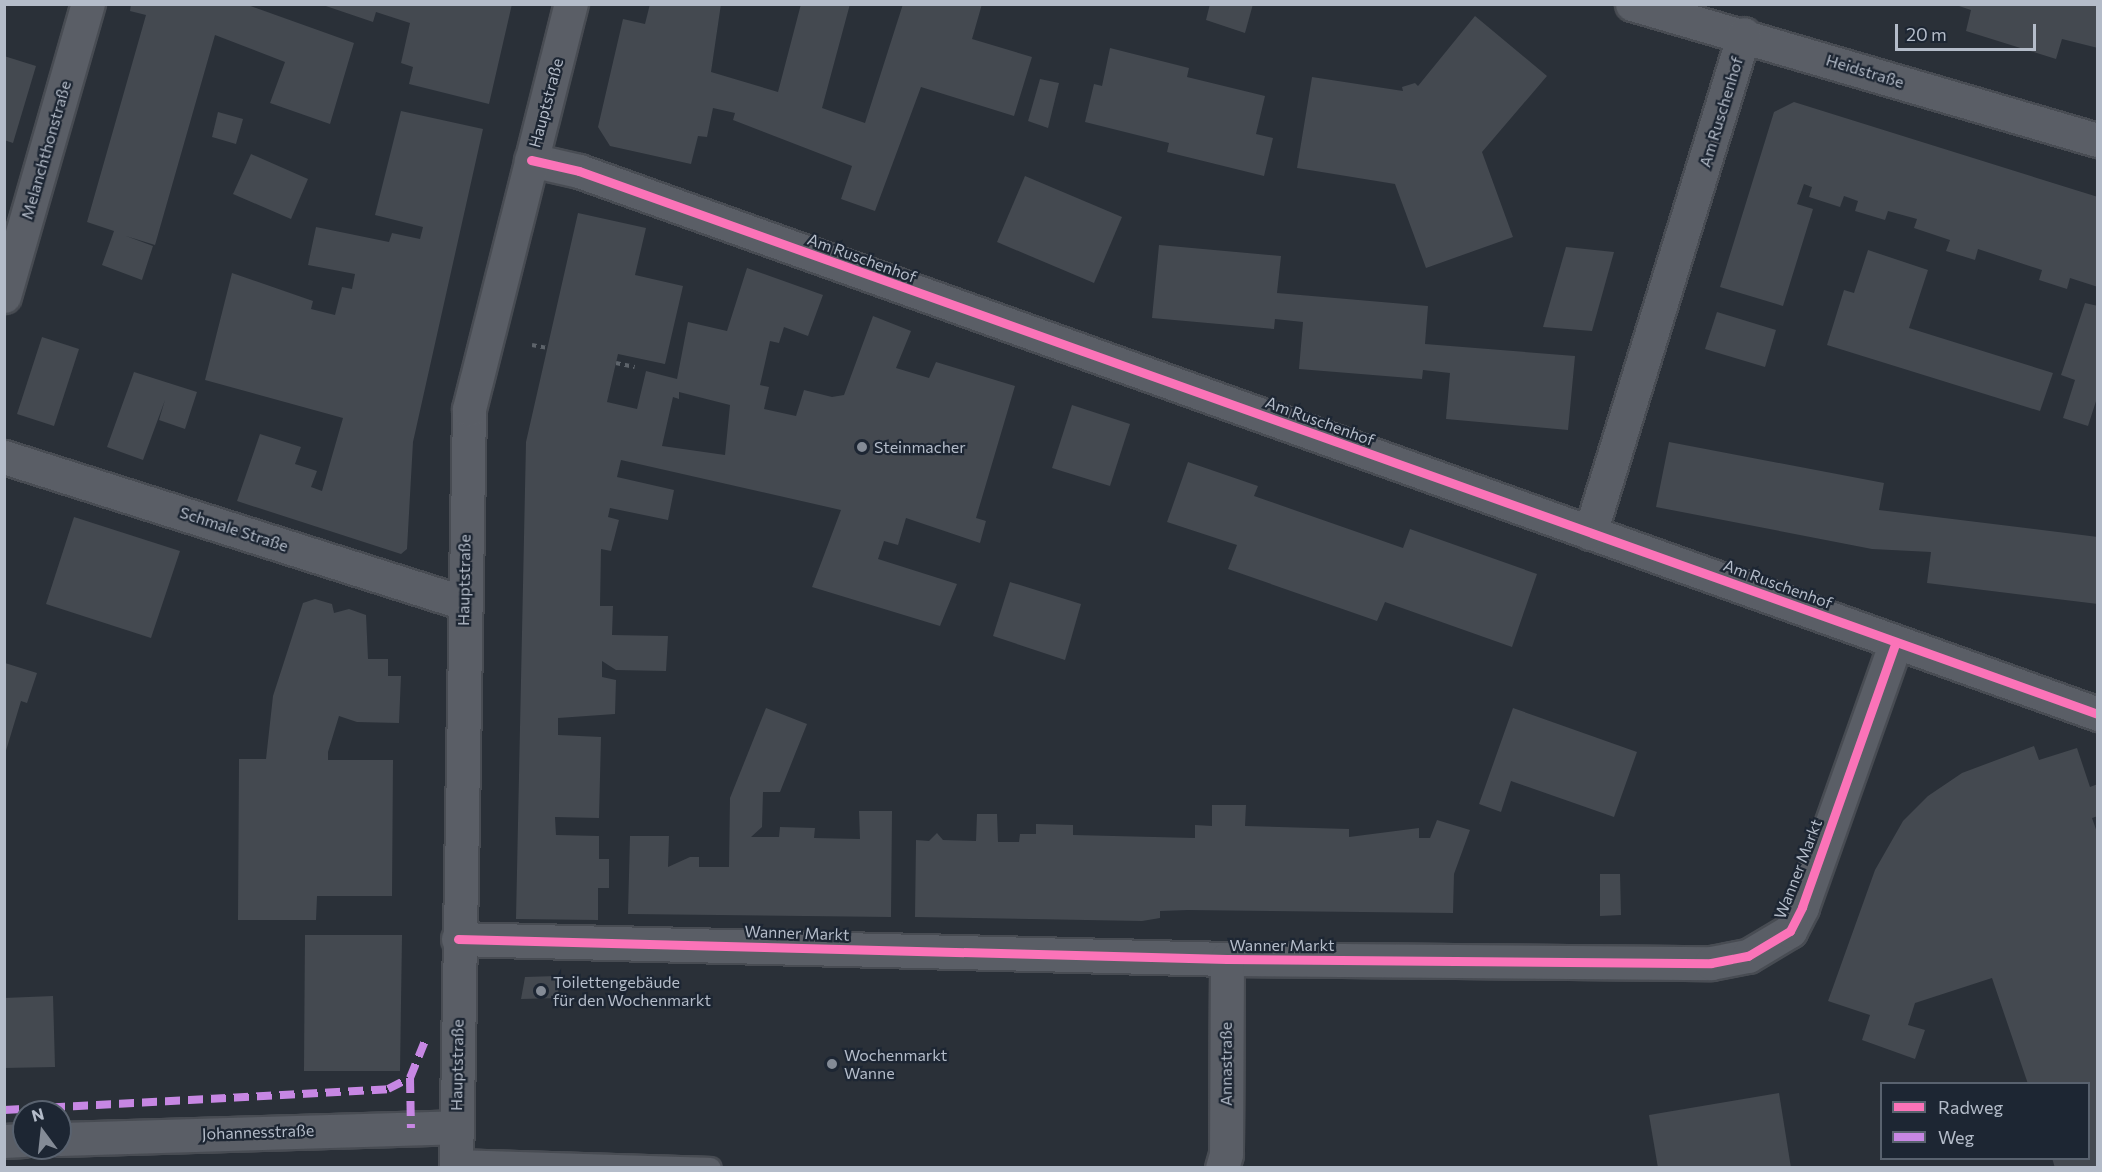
<!DOCTYPE html>
<meta charset="utf-8">
<style>
body{margin:0}
#map{position:relative;width:2102px;height:1172px;overflow:hidden;background:#2a3038;font-family:Commissioner,sans-serif}
div>[style]{position:absolute}
[style*='--x']{left:calc(var(--x)*1px);top:calc(var(--y)*1px);width:calc(var(--w)*1px);rotate:calc(var(--a)*1deg)}
.building>*{inset:0;background:#444950}
.path>*{height:4px;margin-top:-2px;transform-origin:0;background:repeating-linear-gradient(90deg,#5d636a 0 4.5px,transparent 0 9px)}
.roads{filter:drop-shadow(2px 0 #484c53) drop-shadow(-2px 0 #484c53) drop-shadow(0 2px #484c53) drop-shadow(0 -2px #484c53)}
.service>*{height:21px;margin:-10.5px;padding:0 10.5px;transform-origin:10.5px;border-radius:10.5px;background:#5a5e66}
.minor>*{height:33px;margin:-16.5px;padding:0 16.5px;transform-origin:16.5px;border-radius:16.5px;background:#5a5e66}
.quiet>*{height:8px;margin-top:-4px;transform-origin:0;background:repeating-linear-gradient(90deg,#c787e3 0 15px,transparent 0 23px)}
.cycleway>*{height:9px;margin:-4.5px;padding:0 4.5px;transform-origin:4.5px;border-radius:4.5px;background:#fb73b8}
.dots>*{width:16px;height:16px;translate:-50% -50%;box-sizing:border-box;border:3px solid #1d2633;border-radius:50%}
span{translate:-50% -50%;white-space:nowrap;text-align:center;line-height:1.15;-webkit-text-stroke:4.5px #1d2633;paint-order:stroke}
.street-label{font-size:16px;color:#b4bcc9}
.poi-label{font-size:16px;color:#b4bcc9}
.left{translate:0 -50%;text-align:left}
.frame{position:absolute;inset:0;border:6px solid #b4bcc9;pointer-events:none}
.legend{position:absolute;left:1880px;top:1082px;width:210px;height:78px;box-sizing:border-box;background:#1d2633;border:2px solid #59626f;margin:0;padding:8px 10px;list-style:none;font-size:18px;color:#b4bcc9}
.legend li{display:flex;align-items:center;gap:12px;height:30px}
.legend b{width:30px;border:2px solid #59626f}
.north{position:absolute;left:12px;top:1100px;width:60px;height:60px;box-sizing:border-box;background:#1d2633;border:2px solid #59626f;border-radius:50%;rotate:345deg;font-size:16px;font-weight:700;line-height:24px;text-align:center;color:#b4bcc9}
.north::after{content:'';display:block;margin:auto;width:21px;height:27px;background:#848b96;clip-path:polygon(50% 0,100% 100%,50% 72%,0 100%)}
.scale{position:absolute;left:1895px;top:24px;width:141px;height:27px;box-sizing:border-box;border:3px solid #b4bcc9;border-top:0;padding-left:8px;font-size:18px;line-height:21px;white-space:nowrap;color:#b4bcc9;-webkit-text-stroke:4px #1d2633;paint-order:stroke}
</style>
<div id="map">
<div class="building">
<div style="clip-path:polygon(131px 4px,245px 4px,354px 43px,330px 124px,270px 103px,285px 62px,215px 35px,155px 245px,126px 236px,153px 246px,142px 280px,102px 265px,114px 231px,87px 222px,146px 15px,130px 11px)"></div>
<div style="clip-path:polygon(320px 4px,512px 4px,489px 104px,409px 84px,413px 67px,401px 63px,410px 23px,376px 12px,373px 22px)"></div>
<div style="clip-path:polygon(650px 4px,721px 4px,711px 72px,778px 92px,801px 4px,850px 4px,822px 108px,865px 123px,903px 4px,982px 4px,972px 39px,1032px 57px,1014px 116px,921px 87px,875px 211px,841px 199px,852px 166px,733px 120px,735px 113px,713px 108px,707px 137px,698px 136px,691px 164px,610px 146px,598px 127px,623px 19px,645px 24px)"></div>
<div style="clip-path:polygon(1210px 4px,1253px 4px,1245px 33px,1206px 20px)"></div>
<div style="clip-path:polygon(1953px 4px,2098px 4px,2098px 48px,2062px 39px,2056px 59px,1966px 31px,1971px 10px)"></div>
<div style="clip-path:polygon(1475px 16px,1547px 76px,1482px 152px,1513px 237px,1426px 268px,1395px 184px,1297px 168px,1312px 77px,1403px 91px,1402px 87px,1415px 83px,1418px 86px)"></div>
<div style="clip-path:polygon(1110px 48px,1189px 68px,1187px 77px,1265px 96px,1256px 134px,1273px 138px,1264px 176px,1167px 152px,1169px 143px,1085px 122px,1094px 84px,1102px 86px)"></div>
<div style="clip-path:polygon(4px 56px,36px 66px,13px 143px,4px 140px)"></div>
<div style="clip-path:polygon(1040px 79px,1059px 83px,1048px 128px,1028px 121px)"></div>
<div style="clip-path:polygon(1794px 102px,2098px 197px,2098px 287px,2070px 278px,2067px 289px,2039px 280px,2042px 270px,1978px 249px,1975px 260px,1946px 251px,1950px 240px,1914px 228px,1917px 219px,1888px 211px,1885px 220px,1855px 211px,1858px 201px,1844px 196px,1840px 207px,1809px 197px,1812px 187px,1804px 184px,1797px 204px,1813px 209px,1783px 306px,1720px 287px,1774px 112px)"></div>
<div style="clip-path:polygon(401px 111px,483px 129px,413px 442px,407px 549px,401px 554px,237px 501px,260px 434px,301px 447px,295px 464px,317px 471px,311px 487px,322px 491px,343px 418px,205px 380px,232px 273px,313px 301px,311px 309px,335px 315px,342px 287px,352px 289px,355px 274px,308px 265px,316px 227px,389px 242px,392px 233px,420px 239px,423px 227px,375px 215px)"></div>
<div style="clip-path:polygon(218px 112px,243px 119px,236px 144px,212px 137px)"></div>
<div style="clip-path:polygon(251px 154px,308px 179px,291px 219px,233px 194px)"></div>
<div style="clip-path:polygon(1025px 176px,1122px 217px,1094px 283px,997px 242px)"></div>
<div style="clip-path:polygon(evenodd,578px 213px,646px 228px,635px 275px,683px 286px,665px 364px,618px 354px,607px 402px,637px 409px,646px 371px,677px 379px,688px 322px,727px 331px,747px 268px,823px 295px,808px 336px,784px 327px,779px 343px,770px 341px,760px 385px,769px 387px,764px 409px,796px 416px,804px 390px,832px 397px,844px 395px,873px 316px,911px 331px,896px 368px,929px 378px,936px 362px,1015px 386px,976px 518px,986px 521px,980px 543px,906px 518px,898px 545px,884px 541px,878px 559px,957px 584px,940px 626px,812px 587px,841px 510px,621px 460px,617px 477px,674px 490px,668px 520px,610px 508px,608px 517px,619px 520px,611px 551px,601px 549px,600px 606px,613px 606px,612px 635px,668px 636px,666px 671px,616px 670px,602px 661px,602px 677px,616px 680px,615px 714px,558px 718px,558px 735px,601px 737px,599px 818px,555px 817px,556px 835px,599px 836px,599px 859px,609px 859px,609px 888px,598px 888px,598px 920px,516px 919px,526px 442px,578px 213px,679px 392px,730px 405px,725px 455px,662px 446px,673px 397px,679px 399px,679px 392px)"></div>
<div style="clip-path:polygon(1159px 245px,1281px 256px,1277px 293px,1428px 306px,1425px 344px,1575px 356px,1568px 430px,1446px 419px,1450px 373px,1423px 370px,1422px 379px,1299px 369px,1303px 322px,1275px 319px,1274px 329px,1152px 318px)"></div>
<div style="clip-path:polygon(1566px 247px,1614px 252px,1592px 331px,1543px 327px)"></div>
<div style="clip-path:polygon(1868px 250px,1928px 270px,1909px 328px,2053px 373px,2040px 411px,1827px 345px,1844px 290px,1854px 293px)"></div>
<div style="clip-path:polygon(2085px 303px,2098px 306px,2098px 395px,2088px 426px,2063px 418px,2075px 380px,2061px 375px)"></div>
<div style="clip-path:polygon(1717px 312px,1776px 330px,1765px 367px,1705px 349px)"></div>
<div style="clip-path:polygon(42px 337px,79px 349px,54px 426px,17px 414px)"></div>
<div style="clip-path:polygon(134px 372px,197px 392px,185px 429px,159px 420px,165px 400px,143px 460px,107px 447px)"></div>
<div style="clip-path:polygon(1072px 405px,1130px 424px,1110px 486px,1052px 468px)"></div>
<div style="clip-path:polygon(1669px 442px,1884px 483px,1879px 510px,2098px 537px,2098px 604px,1927px 583px,1931px 552px,1872px 549px,1656px 507px)"></div>
<div style="clip-path:polygon(1188px 462px,1258px 486px,1254px 496px,1403px 548px,1410px 529px,1537px 574px,1512px 647px,1385px 602px,1377px 621px,1228px 569px,1237px 545px,1167px 522px)"></div>
<div style="clip-path:polygon(74px 517px,180px 551px,151px 638px,46px 604px)"></div>
<div style="clip-path:polygon(1010px 582px,1081px 604px,1065px 660px,993px 636px)"></div>
<div style="clip-path:polygon(315px 599px,332px 604px,334px 613px,349px 609px,366px 615px,368px 659px,388px 659px,388px 676px,401px 676px,399px 723px,357px 722px,339px 716px,328px 752px,328px 760px,393px 760px,392px 896px,317px 896px,316px 920px,238px 920px,239px 759px,266px 759px,273px 696px,303px 603px)"></div>
<div style="clip-path:polygon(5px 663px,37px 673px,27px 703px,21px 701px,5px 754px)"></div>
<div style="clip-path:polygon(766px 708px,807px 724px,780px 792px,763px 792px,762px 827px,751px 837px,779px 837px,780px 827px,815px 828px,814px 838px,860px 839px,859px 811px,892px 811px,891px 917px,628px 914px,630px 836px,669px 836px,668px 867px,690px 857px,699px 857px,699px 867px,729px 867px,730px 798px)"></div>
<div style="clip-path:polygon(1513px 708px,1637px 752px,1614px 817px,1511px 781px,1501px 812px,1479px 804px)"></div>
<div style="clip-path:polygon(2034px 746px,2039px 760px,2077px 748px,2090px 787px,2098px 784px,2098px 816px,2092px 818px,2098px 835px,2098px 1168px,2055px 1168px,2052px 1158px,2088px 1158px,2088px 1084px,2028px 1084px,1992px 978px,1915px 1003px,1908px 1025px,1925px 1030px,1915px 1059px,1862px 1040px,1870px 1015px,1828px 1001px,1875px 870px,1903px 821px,1928px 796px,1962px 773px)"></div>
<div style="clip-path:polygon(1212px 805px,1246px 805px,1245px 826px,1349px 829px,1349px 837px,1419px 828px,1419px 838px,1430px 838px,1437px 820px,1470px 830px,1454px 874px,1453px 913px,1188px 910px,1160px 911px,1160px 918px,1142px 921px,915px 917px,916px 840px,929px 841px,937px 833px,943px 840px,976px 841px,977px 814px,997px 814px,998px 842px,1019px 842px,1020px 834px,1036px 834px,1036px 824px,1073px 825px,1073px 835px,1195px 838px,1195px 825px,1212px 826px)"></div>
<div style="clip-path:polygon(1600px 874px,1620px 874px,1621px 915px,1600px 916px)"></div>
<div style="clip-path:polygon(305px 935px,402px 935px,400px 1071px,304px 1071px)"></div>
<div style="clip-path:polygon(557px 976px,559px 998px,521px 999px,525px 977px)"></div>
<div style="clip-path:polygon(53px 996px,55px 1067px,4px 1068px,4px 998px)"></div>
<div style="clip-path:polygon(1779px 1093px,1791px 1168px,1658px 1168px,1649px 1115px)"></div>
</div>
<div class="path">
<div style="--x:532;--y:345;--w:15;--a:11"></div>
<div style="--x:616;--y:363;--w:19;--a:12"></div>
</div>
<div class="roads">
<div class="service">
<div style="--x:456;--y:1160;--w:254;--a:1.8"></div>
</div>
<div class="minor">
<div style="--x:1632;--y:4;--w:485;--a:16.3"></div>
<div style="--x:531;--y:160;--w:49;--a:12.9"></div>
<div style="--x:579;--y:171;--w:1613;--a:19.67"></div>
<div style="--x:4;--y:296;--w:304;--a:-74"></div>
<div style="--x:4;--y:457;--w:482;--a:17.6"></div>
<div style="--x:1590;--y:533;--w:522;--a:-72.85"></div>
<div style="--x:458;--y:939;--w:769;--a:1.49"></div>
<div style="--x:1227;--y:959;--w:484;--a:0.5"></div>
<div style="--x:1711;--y:963;--w:38;--a:-11"></div>
<div style="--x:1748;--y:956;--w:49;--a:-30.8"></div>
<div style="--x:1790;--y:931;--w:27;--a:-63"></div>
<div style="--x:1802;--y:907;--w:281;--a:-70.5"></div>
<div style="--x:60;--y:1139;--w:396;--a:-1.7"></div>
<div style="--x:4;--y:1141;--w:20;--a:-3"></div>
<div style="--x:456;--y:1168;--w:759;--a:-89.02"></div>
<div style="--x:469;--y:409;--w:418;--a:-75.9"></div>
<div style="--x:1222;--y:1168;--w:15;--a:-74"></div>
<div style="--x:1226;--y:1154;--w:195;--a:-89.7"></div>
</div>
</div>
<div class="quiet">
<div style="--x:410;--y:1078;--w:45;--a:-68"></div>
<div style="--x:4;--y:1110;--w:385;--a:-3.1"></div>
<div style="--x:388;--y:1089;--w:25;--a:-27"></div>
<div style="--x:410;--y:1078;--w:50;--a:88.9"></div>
</div>
<div class="cycleway">
<div style="--x:531;--y:160;--w:49;--a:12.9"></div>
<div style="--x:579;--y:171;--w:1613;--a:19.67"></div>
<div style="--x:458;--y:939;--w:769;--a:1.49"></div>
<div style="--x:1227;--y:959;--w:484;--a:0.5"></div>
<div style="--x:1711;--y:963;--w:38;--a:-11"></div>
<div style="--x:1748;--y:956;--w:49;--a:-30.8"></div>
<div style="--x:1790;--y:931;--w:27;--a:-63"></div>
<div style="--x:1802;--y:907;--w:281;--a:-70.5"></div>
</div>
<div class="dots">
<div style="left:862px;top:447px;background:#848b96"></div>
<div style="left:541px;top:991px;background:#848b96"></div>
<div style="left:832px;top:1064px;background:#848b96"></div>
</div>
<div class="street-label">
<span style="left:1865px;top:71px;rotate:17deg">Heidstraße</span>
<span style="left:546px;top:103px;rotate:-75deg">Hauptstraße</span>
<span style="left:1721px;top:112px;rotate:-73deg">Am Ruschenhof</span>
<span style="left:46px;top:150px;rotate:-74deg">Melanchthonstraße</span>
<span style="left:862px;top:258px;rotate:20deg">Am Ruschenhof</span>
<span style="left:1320px;top:421px;rotate:20deg">Am Ruschenhof</span>
<span style="left:234px;top:529px;rotate:18deg">Schmale Straße</span>
<span style="left:464px;top:580px;rotate:-89deg">Hauptstraße</span>
<span style="left:1778px;top:584px;rotate:20deg">Am Ruschenhof</span>
<span style="left:1798px;top:869px;rotate:-69deg">Wanner Markt</span>
<span style="left:797px;top:933px;rotate:2deg">Wanner Markt</span>
<span style="left:1282px;top:945px">Wanner Markt</span>
<span style="left:1226px;top:1064px;rotate:-90deg">Annastraße</span>
<span style="left:457px;top:1065px;rotate:-89deg">Hauptstraße</span>
<span style="left:258px;top:1132px;rotate:-2deg">Johannesstraße</span>
</div>
<div class="poi-label">
<span class="left" style="left:874px;top:447px">Steinmacher</span>
<span class="left" style="left:553px;top:991px">Toilettengebäude<br>für den Wochenmarkt</span>
<span class="left" style="left:844px;top:1064px">Wochenmarkt<br>Wanne</span>
</div>
<div class="frame"></div>
<ul class="legend">
<li><b style="height:8px;background:#fb73b8"></b>Radweg</li>
<li><b style="height:8px;background:#c787e3"></b>Weg</li>
</ul>
<div class="north">N</div>
<div class="scale">20 m</div>
</div>
